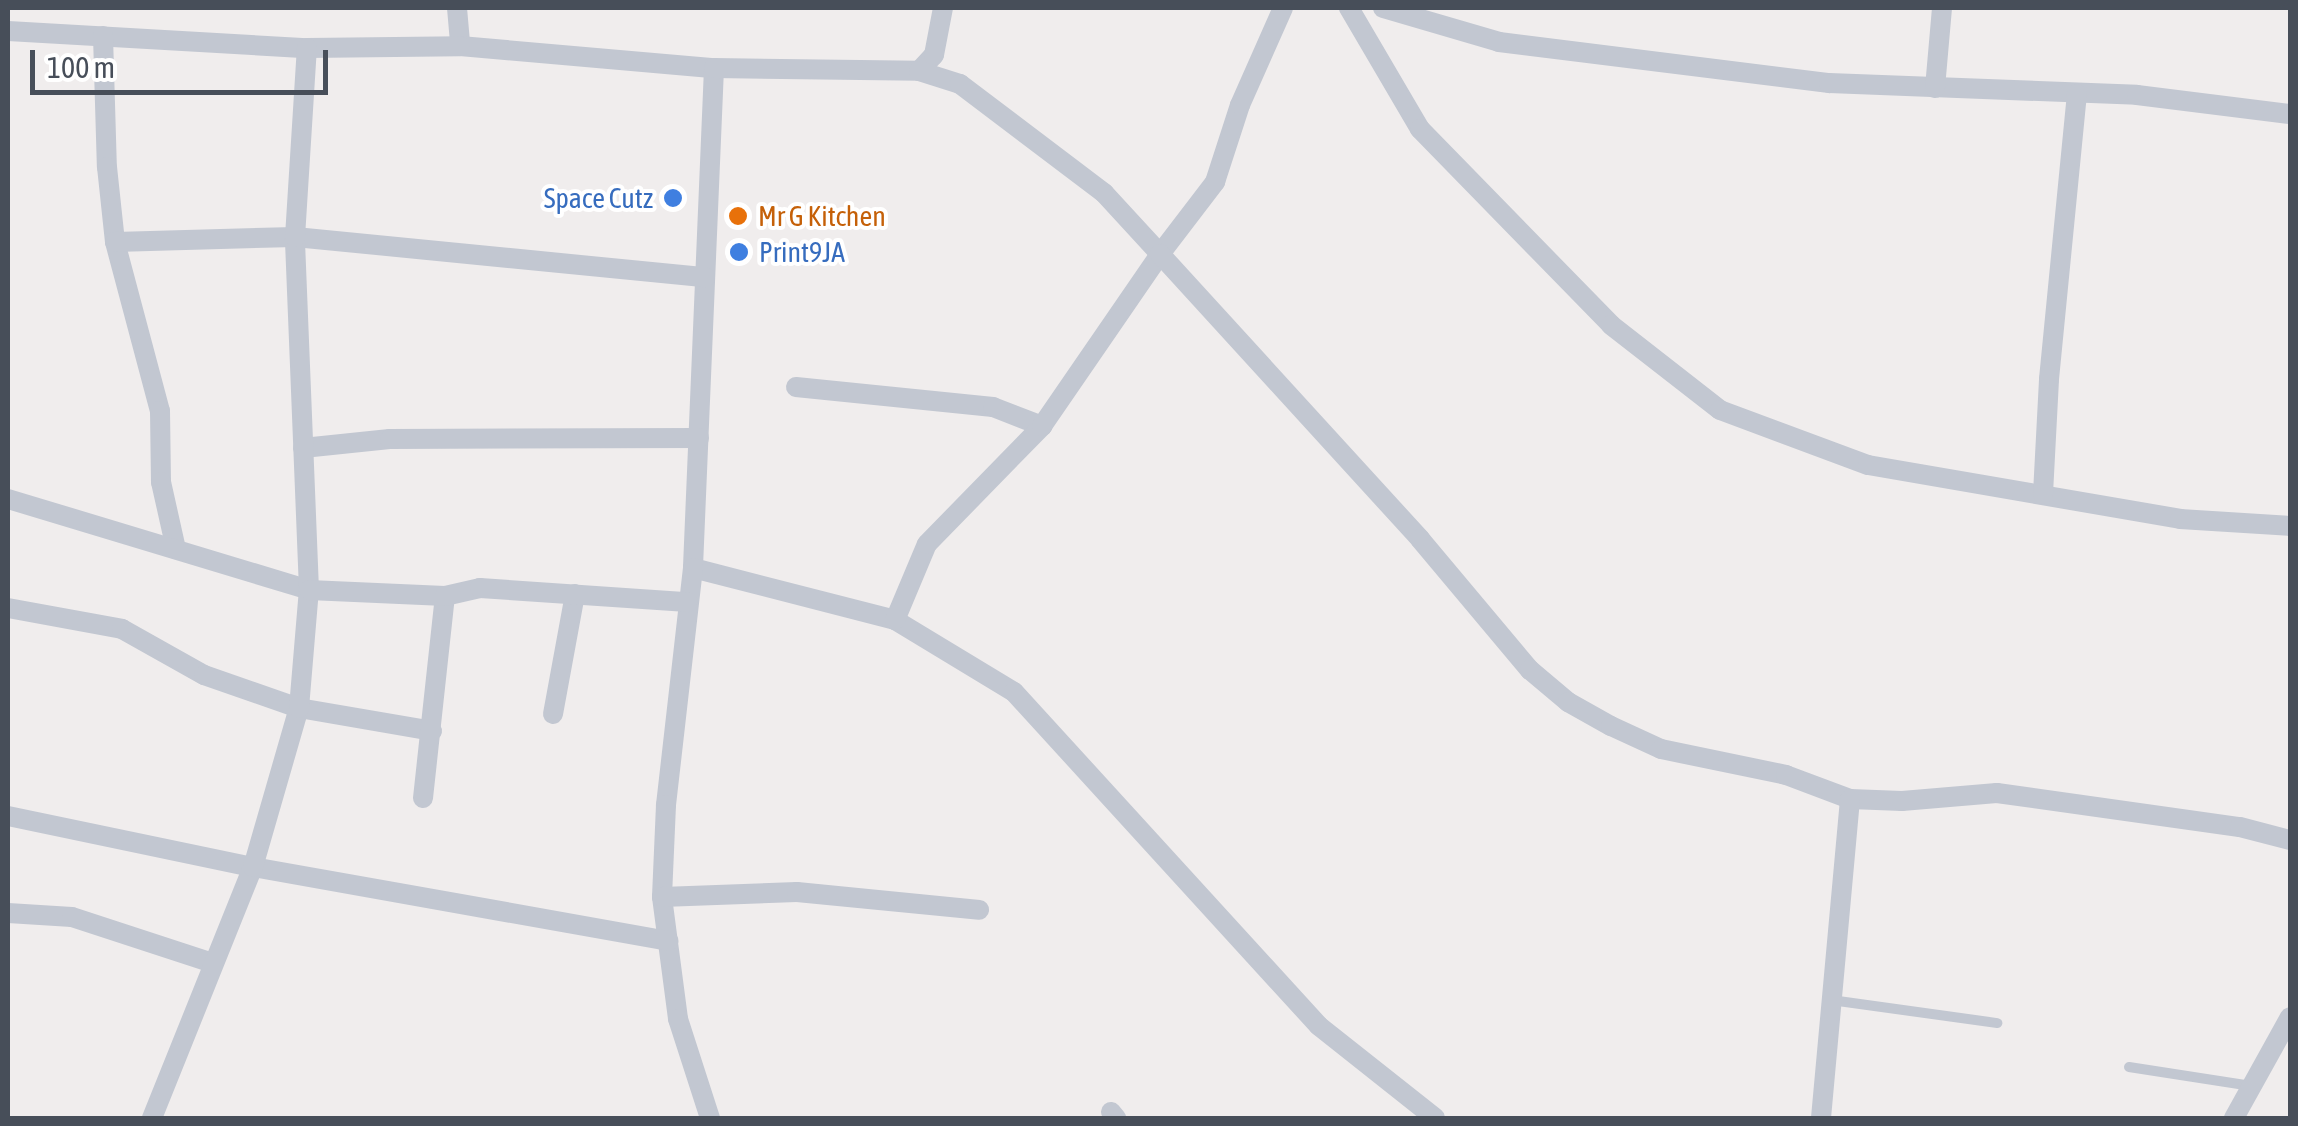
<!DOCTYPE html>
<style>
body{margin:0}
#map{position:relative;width:2298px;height:1126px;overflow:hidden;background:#f0eded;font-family:"Asap Condensed",sans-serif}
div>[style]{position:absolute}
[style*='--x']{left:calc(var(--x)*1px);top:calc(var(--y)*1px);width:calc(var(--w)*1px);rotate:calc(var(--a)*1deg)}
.lane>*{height:10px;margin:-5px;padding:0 5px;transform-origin:5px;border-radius:5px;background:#c2c7d1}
.street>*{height:20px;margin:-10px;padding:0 10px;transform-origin:10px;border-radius:10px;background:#c2c7d1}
.dots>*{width:28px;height:28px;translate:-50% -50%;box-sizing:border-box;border:5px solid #fff;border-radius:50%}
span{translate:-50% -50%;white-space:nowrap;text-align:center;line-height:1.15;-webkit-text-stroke:8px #fff;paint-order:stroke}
.shop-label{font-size:28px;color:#366cbe}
.right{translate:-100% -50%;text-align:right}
.left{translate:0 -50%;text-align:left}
.food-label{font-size:28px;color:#c56008}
.frame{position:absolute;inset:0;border:10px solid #474e59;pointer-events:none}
.scale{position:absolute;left:30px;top:50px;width:298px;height:45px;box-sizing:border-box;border:5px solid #474e59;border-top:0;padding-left:12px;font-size:30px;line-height:35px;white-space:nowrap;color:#474e59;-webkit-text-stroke:8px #fff;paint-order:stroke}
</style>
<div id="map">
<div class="lane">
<div style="--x:1831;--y:1000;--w:168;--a:7.9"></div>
<div style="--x:2129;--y:1067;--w:124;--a:8.8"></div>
</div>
<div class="street">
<div style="--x:457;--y:8;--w:38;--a:85"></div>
<div style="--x:460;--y:46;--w:255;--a:5"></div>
<div style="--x:714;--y:68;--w:500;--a:92.41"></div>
<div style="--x:693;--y:568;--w:209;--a:14.4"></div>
<div style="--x:895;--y:620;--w:139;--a:31.2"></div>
<div style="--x:1014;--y:692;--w:452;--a:47.6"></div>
<div style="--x:1319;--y:1026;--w:148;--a:38.4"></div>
<div style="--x:1349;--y:8;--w:140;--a:59.6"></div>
<div style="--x:1420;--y:129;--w:274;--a:45.7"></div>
<div style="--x:1611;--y:325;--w:138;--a:37.9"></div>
<div style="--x:1720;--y:410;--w:158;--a:20.4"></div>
<div style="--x:1868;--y:465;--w:317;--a:9.8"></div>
<div style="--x:2180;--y:519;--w:110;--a:3.6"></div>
<div style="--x:1383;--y:8;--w:121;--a:16.3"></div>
<div style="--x:1499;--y:42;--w:333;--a:7.1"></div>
<div style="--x:1829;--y:83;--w:308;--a:2.2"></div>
<div style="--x:2137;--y:95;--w:154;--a:7.1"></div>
<div style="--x:8;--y:31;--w:299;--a:3.3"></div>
<div style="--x:307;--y:48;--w:153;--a:-0.7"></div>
<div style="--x:103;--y:36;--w:131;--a:88.3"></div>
<div style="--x:107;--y:167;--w:75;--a:83.9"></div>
<div style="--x:115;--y:242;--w:175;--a:75.1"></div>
<div style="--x:160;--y:411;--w:71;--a:89.2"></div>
<div style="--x:161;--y:482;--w:69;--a:77.4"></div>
<div style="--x:714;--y:68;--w:205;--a:0.8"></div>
<div style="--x:919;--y:71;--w:22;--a:-47"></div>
<div style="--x:934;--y:55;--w:48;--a:-79.2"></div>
<div style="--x:919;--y:71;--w:43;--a:17.6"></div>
<div style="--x:960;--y:84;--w:181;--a:37.1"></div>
<div style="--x:1104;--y:193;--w:83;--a:47.4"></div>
<div style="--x:1160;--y:254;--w:91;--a:-52.6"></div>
<div style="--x:1215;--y:182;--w:81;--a:-72"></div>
<div style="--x:1240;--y:105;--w:106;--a:-66.1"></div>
<div style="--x:1935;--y:88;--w:80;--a:-85"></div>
<div style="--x:115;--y:242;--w:180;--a:-1.6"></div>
<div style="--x:295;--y:237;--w:412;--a:5.6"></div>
<div style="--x:796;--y:387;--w:198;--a:5.8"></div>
<div style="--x:993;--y:407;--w:53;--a:21.2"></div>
<div style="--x:303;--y:448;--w:87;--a:-5.9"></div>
<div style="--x:390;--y:439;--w:309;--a:-0.2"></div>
<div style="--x:2043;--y:494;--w:115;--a:-87"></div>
<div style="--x:2049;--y:379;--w:286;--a:-84.4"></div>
<div style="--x:8;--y:499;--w:314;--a:16.8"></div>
<div style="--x:309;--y:590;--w:353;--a:-92.3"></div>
<div style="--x:295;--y:237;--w:189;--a:-86.4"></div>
<div style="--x:693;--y:568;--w:239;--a:96.5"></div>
<div style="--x:666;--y:805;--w:92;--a:92.5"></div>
<div style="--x:662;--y:897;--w:123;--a:82.5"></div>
<div style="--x:678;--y:1019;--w:104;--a:72.1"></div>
<div style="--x:8;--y:608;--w:116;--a:10.4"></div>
<div style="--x:122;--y:629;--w:94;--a:29.3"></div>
<div style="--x:204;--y:675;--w:101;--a:19.2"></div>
<div style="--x:299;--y:708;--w:135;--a:9.8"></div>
<div style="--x:895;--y:620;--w:82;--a:-67.2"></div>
<div style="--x:927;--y:544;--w:165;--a:-45.7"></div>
<div style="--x:1042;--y:426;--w:209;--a:-55.5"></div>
<div style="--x:1160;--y:254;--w:386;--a:47.6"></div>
<div style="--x:1420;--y:539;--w:171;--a:50"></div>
<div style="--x:1530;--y:670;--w:50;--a:40.1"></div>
<div style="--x:1568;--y:702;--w:49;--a:29.2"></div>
<div style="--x:1611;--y:726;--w:55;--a:24.7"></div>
<div style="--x:1661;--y:749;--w:128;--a:11.7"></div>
<div style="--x:1786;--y:775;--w:68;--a:20.6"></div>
<div style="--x:1850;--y:799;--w:52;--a:2.2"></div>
<div style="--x:1902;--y:801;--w:95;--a:-4.8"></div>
<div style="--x:1997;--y:793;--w:245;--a:8"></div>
<div style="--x:2240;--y:827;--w:52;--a:14.6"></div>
<div style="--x:553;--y:714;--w:122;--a:-79.6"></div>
<div style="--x:423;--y:798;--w:203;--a:-83.8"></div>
<div style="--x:8;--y:816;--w:250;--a:11.8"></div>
<div style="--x:253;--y:867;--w:422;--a:10.1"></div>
<div style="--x:662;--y:897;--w:135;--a:-2.1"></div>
<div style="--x:797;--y:892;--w:183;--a:5.6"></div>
<div style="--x:8;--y:913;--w:64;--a:3.6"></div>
<div style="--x:72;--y:917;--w:148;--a:18.1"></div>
<div style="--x:1111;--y:1112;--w:8;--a:50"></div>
<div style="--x:152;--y:1118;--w:271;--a:-68.1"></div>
<div style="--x:253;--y:867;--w:166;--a:-73.9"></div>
<div style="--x:299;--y:708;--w:118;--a:-85.2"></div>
<div style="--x:309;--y:590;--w:136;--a:2.5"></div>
<div style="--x:445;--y:596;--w:36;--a:-13"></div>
<div style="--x:480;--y:588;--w:208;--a:3.9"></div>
<div style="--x:1821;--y:1118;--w:320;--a:-84.8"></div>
<div style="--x:2234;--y:1118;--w:115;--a:-61"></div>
</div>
<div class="dots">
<div style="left:673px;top:198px;background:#3f7fe0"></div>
<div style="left:738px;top:216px;background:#e8710a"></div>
<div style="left:739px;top:252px;background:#3f7fe0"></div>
</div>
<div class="shop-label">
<span class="right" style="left:653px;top:198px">Space Cutz</span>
<span class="left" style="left:759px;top:252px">Print9JA</span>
</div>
<div class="food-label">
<span class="left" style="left:758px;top:216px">Mr G Kitchen</span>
</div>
<div class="frame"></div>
<div class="scale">100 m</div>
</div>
